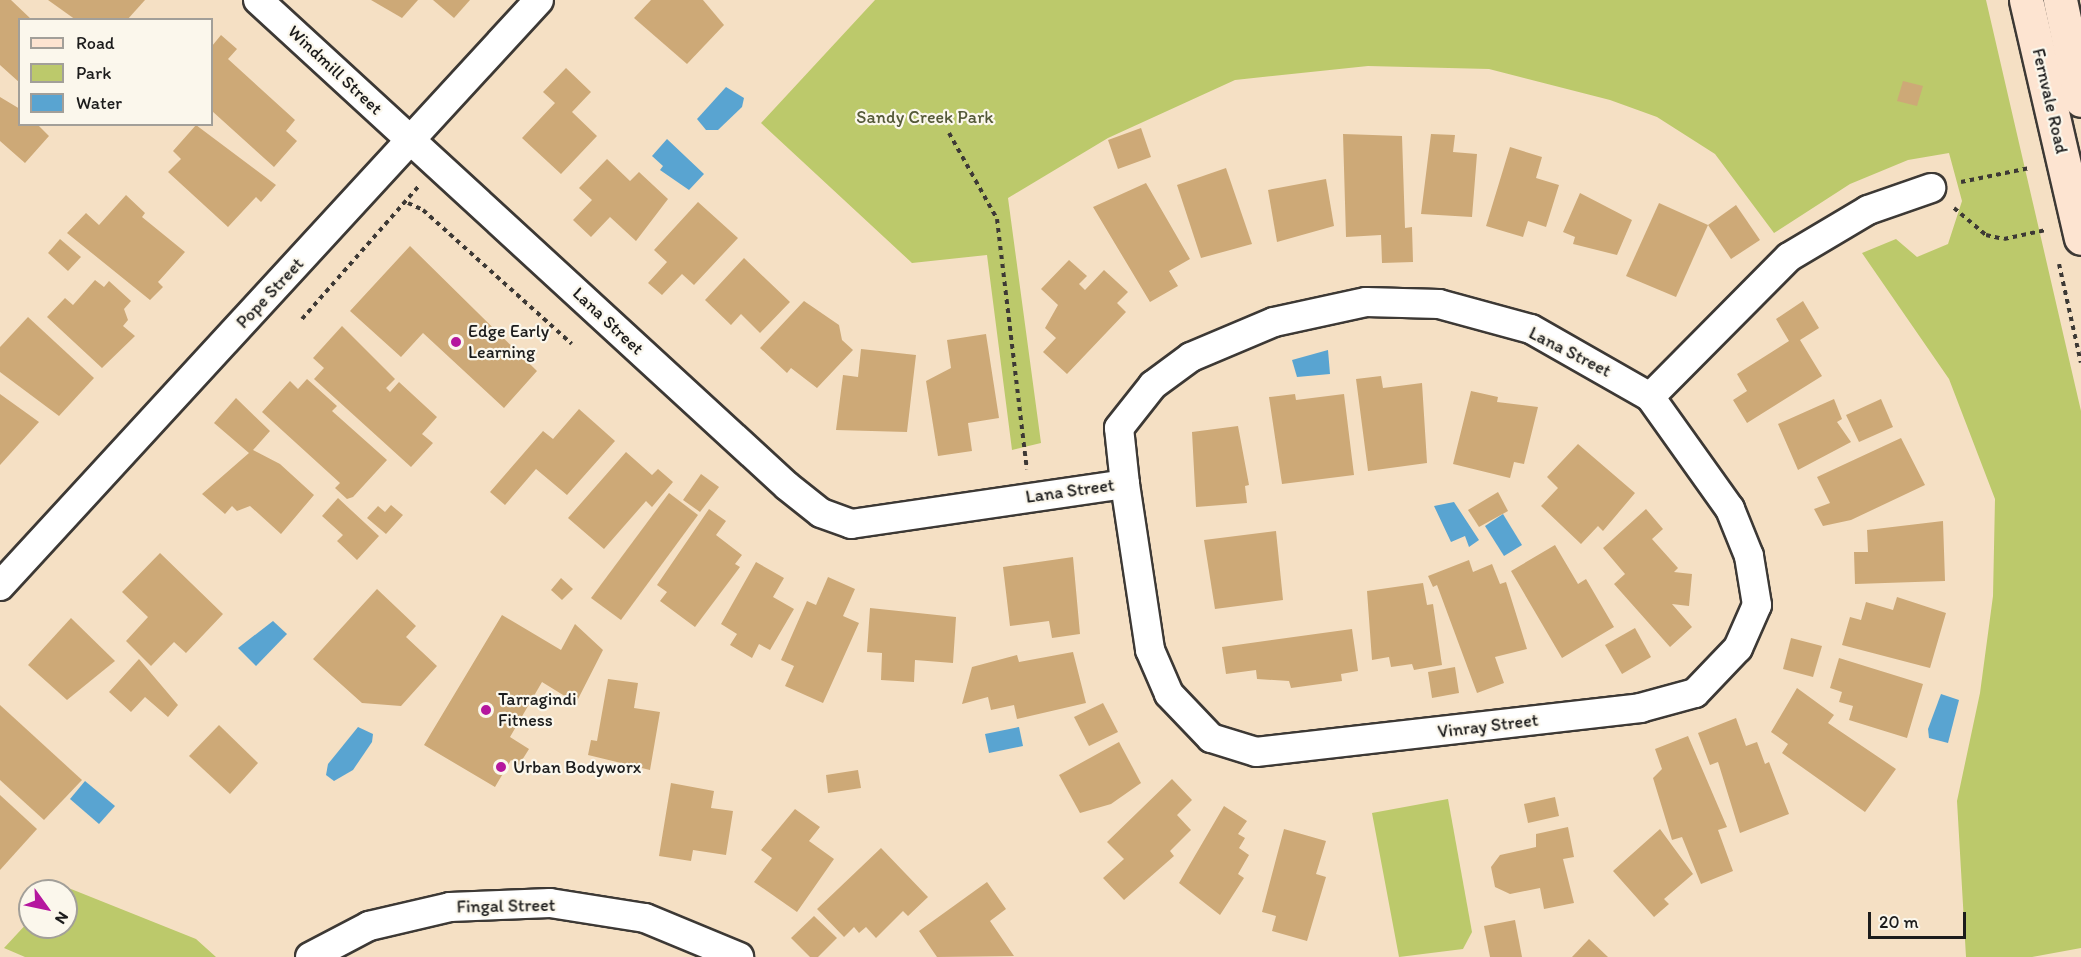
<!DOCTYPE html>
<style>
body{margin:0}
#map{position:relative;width:2081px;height:957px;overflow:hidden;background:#f5e0c4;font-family:Itim,sans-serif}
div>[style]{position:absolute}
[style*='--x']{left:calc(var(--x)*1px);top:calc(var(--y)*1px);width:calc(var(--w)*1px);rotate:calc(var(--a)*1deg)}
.green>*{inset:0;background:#bcc96b}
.water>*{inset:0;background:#59a4d1}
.building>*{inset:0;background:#cda977}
.path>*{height:4px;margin-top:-2px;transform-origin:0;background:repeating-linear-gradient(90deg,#3d3935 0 4.5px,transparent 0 9px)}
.roads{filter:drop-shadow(2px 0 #3d3935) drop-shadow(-2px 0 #3d3935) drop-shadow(0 2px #3d3935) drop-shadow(0 -2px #3d3935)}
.street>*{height:28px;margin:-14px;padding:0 14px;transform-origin:14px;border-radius:14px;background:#fff}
.secondary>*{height:33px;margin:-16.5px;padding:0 16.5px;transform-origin:16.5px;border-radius:16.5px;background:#fde4d1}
.dots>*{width:16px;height:16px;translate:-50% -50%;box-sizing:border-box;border:3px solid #fbf7ec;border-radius:50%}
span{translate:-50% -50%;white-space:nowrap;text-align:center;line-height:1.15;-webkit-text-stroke:4.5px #fbf7ec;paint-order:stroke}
.street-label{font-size:18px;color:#1c1c1c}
.park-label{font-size:18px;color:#545938}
.poi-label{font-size:18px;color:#1c1c1c}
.left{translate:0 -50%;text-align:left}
.legend{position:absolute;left:18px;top:18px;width:195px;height:108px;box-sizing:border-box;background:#fbf7ec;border:2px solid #a29f99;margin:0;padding:8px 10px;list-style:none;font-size:18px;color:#1c1c1c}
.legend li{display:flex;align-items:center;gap:12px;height:30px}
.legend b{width:30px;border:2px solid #a29f99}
.north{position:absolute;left:18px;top:879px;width:60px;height:60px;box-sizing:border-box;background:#fbf7ec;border:2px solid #a29f99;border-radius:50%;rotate:123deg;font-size:16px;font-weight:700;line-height:24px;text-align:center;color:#1c1c1c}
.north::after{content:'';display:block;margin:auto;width:21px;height:27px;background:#b5179e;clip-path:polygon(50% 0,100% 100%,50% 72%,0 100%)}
.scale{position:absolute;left:1868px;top:912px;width:98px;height:27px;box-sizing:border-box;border:3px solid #1c1c1c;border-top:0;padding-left:8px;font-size:18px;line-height:21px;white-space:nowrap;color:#1c1c1c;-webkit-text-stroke:4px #fbf7ec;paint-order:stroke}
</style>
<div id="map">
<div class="green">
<div style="clip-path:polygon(875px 0,1986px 0,2081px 411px,2081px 948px,2032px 957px,1966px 957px,1957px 801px,1980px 693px,1993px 596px,1995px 499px,1949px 379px,1862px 253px,1896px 239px,1917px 257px,1948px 244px,1962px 201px,1949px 153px,1908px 160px,1850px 184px,1774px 233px,1715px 154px,1657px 117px,1610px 100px,1489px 69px,1368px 66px,1235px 80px,1108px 138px,1008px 198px,1041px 443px,1012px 450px,987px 255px,912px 263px,761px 123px)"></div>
<div style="clip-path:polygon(1448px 799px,1472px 932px,1463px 949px,1399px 957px,1372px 813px)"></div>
<div style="clip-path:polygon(61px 885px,196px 939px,216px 957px,25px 957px,4px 948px,30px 920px,30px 927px,66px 927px,66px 891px,56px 891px)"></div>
</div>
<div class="water">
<div style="clip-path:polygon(726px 87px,744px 98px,742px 107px,718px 130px,706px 130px,697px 119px)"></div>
<div style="clip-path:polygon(667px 139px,704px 174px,689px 190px,660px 170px,663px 166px,652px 156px)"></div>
<div style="clip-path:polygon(1328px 350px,1330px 374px,1297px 377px,1292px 360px)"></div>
<div style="clip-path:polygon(1454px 502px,1479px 540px,1469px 547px,1465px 536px,1451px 542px,1434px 506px)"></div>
<div style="clip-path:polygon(1503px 514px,1522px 545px,1504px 556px,1485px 526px)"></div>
<div style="clip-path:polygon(273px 621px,287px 634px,256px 666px,238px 648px)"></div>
<div style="clip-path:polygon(1941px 694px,1959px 700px,1948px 743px,1929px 738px,1928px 729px)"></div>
<div style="clip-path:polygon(358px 727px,373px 734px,372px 742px,353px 770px,334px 781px,326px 775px,328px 764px)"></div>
<div style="clip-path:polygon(1019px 727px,1023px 746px,989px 753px,985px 734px)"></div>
<div style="clip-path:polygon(85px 781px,115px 806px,99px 824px,70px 799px)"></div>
</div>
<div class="building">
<div style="clip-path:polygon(0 0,11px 0,32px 20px,20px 20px,20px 83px,0 65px)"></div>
<div style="clip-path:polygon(48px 0,145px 0,127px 20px,76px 20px)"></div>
<div style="clip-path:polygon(371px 0,418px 0,402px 18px)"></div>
<div style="clip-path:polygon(433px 0,470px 0,454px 18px)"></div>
<div style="clip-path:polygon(651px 0,703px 0,724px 25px,687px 64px,634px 18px)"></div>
<div style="clip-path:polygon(221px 35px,237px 49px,228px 59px,295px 120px,286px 131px,297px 141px,274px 167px,212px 111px,212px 46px)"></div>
<div style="clip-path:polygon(566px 68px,591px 92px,572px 112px,597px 136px,561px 174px,522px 138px,555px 103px,543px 92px)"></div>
<div style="clip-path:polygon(1903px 81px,1923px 86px,1917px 106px,1897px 101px)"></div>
<div style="clip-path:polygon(0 97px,20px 109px,20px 124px,37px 124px,49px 136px,25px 163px,0 141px)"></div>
<div style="clip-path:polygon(196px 125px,276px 185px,261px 202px,256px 197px,228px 227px,168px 172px,181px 159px,173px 151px)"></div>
<div style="clip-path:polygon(1141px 128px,1151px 157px,1118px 169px,1108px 140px)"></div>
<div style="clip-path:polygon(1343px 134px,1402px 136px,1405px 228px,1412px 227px,1413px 262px,1382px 263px,1381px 235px,1346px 237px)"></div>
<div style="clip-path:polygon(1431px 134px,1455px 135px,1453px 152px,1477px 154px,1472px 217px,1421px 214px)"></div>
<div style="clip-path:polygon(1510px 147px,1542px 157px,1536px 178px,1559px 185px,1546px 227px,1528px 221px,1523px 237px,1486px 226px)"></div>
<div style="clip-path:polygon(607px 159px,630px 181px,639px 172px,668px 199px,636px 241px,610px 217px,591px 237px,573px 220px,592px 200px,579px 188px)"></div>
<div style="clip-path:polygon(1226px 168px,1252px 244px,1201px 258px,1177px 185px)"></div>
<div style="clip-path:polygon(1326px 179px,1334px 226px,1277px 242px,1268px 190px)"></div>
<div style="clip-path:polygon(1146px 183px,1190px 259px,1169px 271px,1178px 286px,1150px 302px,1093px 207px)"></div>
<div style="clip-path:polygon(1580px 193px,1632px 220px,1617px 255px,1573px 244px,1575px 237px,1563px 232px)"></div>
<div style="clip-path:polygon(126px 195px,145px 213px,142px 217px,185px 252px,158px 282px,163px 287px,150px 300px,67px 233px,86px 213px,99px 225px)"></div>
<div style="clip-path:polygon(698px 202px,738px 238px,694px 285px,682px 274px,662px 295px,648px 283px,667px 262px,654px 250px)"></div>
<div style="clip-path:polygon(1659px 203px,1708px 225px,1676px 297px,1626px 276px)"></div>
<div style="clip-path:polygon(1736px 205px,1760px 240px,1731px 259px,1708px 225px)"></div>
<div style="clip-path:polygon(60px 239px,81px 257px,68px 271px,48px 253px)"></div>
<div style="clip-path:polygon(410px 246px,537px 371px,504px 408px,423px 333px,401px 357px,350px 311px)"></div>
<div style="clip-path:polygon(744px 258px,790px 302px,760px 333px,741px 314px,731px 325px,705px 300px)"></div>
<div style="clip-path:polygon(1069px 260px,1087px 276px,1079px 284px,1085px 290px,1104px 270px,1128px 292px,1117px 303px,1126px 312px,1067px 374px,1043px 352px,1056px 338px,1045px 328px,1058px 305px,1041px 289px)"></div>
<div style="clip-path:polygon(95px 280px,104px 287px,109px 281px,131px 301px,124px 309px,128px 320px,123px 326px,135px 336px,102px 368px,47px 317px,65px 298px,73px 305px)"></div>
<div style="clip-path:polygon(804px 301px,839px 325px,842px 340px,853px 350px,817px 388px,791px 368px,787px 373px,760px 348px)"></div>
<div style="clip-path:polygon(1803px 301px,1819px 328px,1800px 340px,1822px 376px,1747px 423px,1733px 400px,1747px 391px,1737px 374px,1789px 341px,1776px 319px)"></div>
<div style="clip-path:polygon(28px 317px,94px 378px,59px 416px,0 372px,0 347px)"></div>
<div style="clip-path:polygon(342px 326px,395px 379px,386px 388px,390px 392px,399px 382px,437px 417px,422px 434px,433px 443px,411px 467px,314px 379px,324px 368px,313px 358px)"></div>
<div style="clip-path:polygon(986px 334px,999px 418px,968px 423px,972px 451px,938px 456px,926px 381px,951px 368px,947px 340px)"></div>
<div style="clip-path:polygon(861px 349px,916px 355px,907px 432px,836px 430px,843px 375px,858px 377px)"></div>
<div style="clip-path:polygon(1381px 376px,1383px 388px,1422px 383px,1427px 463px,1368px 471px,1356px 379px)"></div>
<div style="clip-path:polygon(307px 379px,337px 406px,332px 411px,387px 460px,353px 497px,347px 499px,335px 488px,340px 483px,262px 412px,290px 381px,298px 389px)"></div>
<div style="clip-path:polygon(1471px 391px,1498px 397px,1497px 402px,1538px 407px,1524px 464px,1514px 462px,1510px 478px,1453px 464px)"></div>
<div style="clip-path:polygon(0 394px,39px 422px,0 465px)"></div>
<div style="clip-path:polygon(1295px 394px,1296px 400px,1344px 394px,1354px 475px,1282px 484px,1269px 397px)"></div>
<div style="clip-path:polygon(236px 398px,270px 431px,253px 450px,280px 464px,314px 495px,281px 534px,250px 506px,237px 511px,232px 506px,225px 514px,202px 494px,249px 453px,214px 423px)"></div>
<div style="clip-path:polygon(1834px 399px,1842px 419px,1837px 422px,1851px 442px,1798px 470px,1778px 424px)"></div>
<div style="clip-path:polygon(1881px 399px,1893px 427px,1859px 442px,1846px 415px)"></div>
<div style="clip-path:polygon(579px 409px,615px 441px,567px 495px,536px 469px,505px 505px,490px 492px,543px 431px,553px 439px)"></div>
<div style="clip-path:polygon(1238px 426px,1249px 485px,1245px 486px,1247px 503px,1196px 507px,1192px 432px)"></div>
<div style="clip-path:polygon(1901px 438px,1925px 485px,1851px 520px,1823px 526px,1814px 509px,1830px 503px,1817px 477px)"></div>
<div style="clip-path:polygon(1578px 444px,1635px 493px,1603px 531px,1598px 526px,1581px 544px,1541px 506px,1558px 488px,1547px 477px)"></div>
<div style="clip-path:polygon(626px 452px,652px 475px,658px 469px,673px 482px,652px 507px,646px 501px,604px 549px,568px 518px)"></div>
<div style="clip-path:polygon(701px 474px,719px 487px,700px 512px,683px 500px)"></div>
<div style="clip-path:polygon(1498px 492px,1508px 511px,1479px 527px,1468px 510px)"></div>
<div style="clip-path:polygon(669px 493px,698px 515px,621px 620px,591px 598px)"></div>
<div style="clip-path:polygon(338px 498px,379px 536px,357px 560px,337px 541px,343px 535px,322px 516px)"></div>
<div style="clip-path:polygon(391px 505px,403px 515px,386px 534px,367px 518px,378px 506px,385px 512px)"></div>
<div style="clip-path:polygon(709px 509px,726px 521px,716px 535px,742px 555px,735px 564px,740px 567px,695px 627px,660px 601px,667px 592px,657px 585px)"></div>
<div style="clip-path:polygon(1646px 509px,1663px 529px,1652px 539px,1678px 568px,1674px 572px,1692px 574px,1689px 606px,1672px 604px,1692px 627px,1670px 647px,1614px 584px,1625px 574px,1603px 548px)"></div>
<div style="clip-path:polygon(1943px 521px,1945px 581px,1855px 584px,1854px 552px,1868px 552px,1867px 530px)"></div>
<div style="clip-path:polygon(1276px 531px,1283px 600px,1215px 609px,1204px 540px)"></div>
<div style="clip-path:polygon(1555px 545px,1578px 584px,1586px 579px,1614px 627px,1562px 658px,1511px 571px)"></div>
<div style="clip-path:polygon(160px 553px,223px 614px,186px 653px,174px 642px,151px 666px,126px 641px,148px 617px,122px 592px)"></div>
<div style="clip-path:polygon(1073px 557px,1080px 634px,1052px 638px,1049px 621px,1010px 626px,1003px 567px)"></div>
<div style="clip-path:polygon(1469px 560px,1473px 572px,1492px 564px,1500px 584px,1506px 582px,1527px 649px,1495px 657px,1504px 683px,1477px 693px,1437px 585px,1433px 587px,1428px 576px)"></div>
<div style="clip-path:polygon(756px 562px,784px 578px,773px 597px,794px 609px,770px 650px,759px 644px,752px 658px,730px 645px,737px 634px,721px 624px)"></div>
<div style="clip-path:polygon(828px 577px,855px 589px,843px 616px,859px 623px,823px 703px,785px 686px,794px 666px,781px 660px,807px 601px,816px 605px)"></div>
<div style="clip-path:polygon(561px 578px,573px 589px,562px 600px,551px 590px)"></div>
<div style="clip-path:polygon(1423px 583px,1427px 605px,1433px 604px,1442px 665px,1414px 670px,1412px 664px,1391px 667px,1389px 657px,1372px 660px,1367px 591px)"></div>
<div style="clip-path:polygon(377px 589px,416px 626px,406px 637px,437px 666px,401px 706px,362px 703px,313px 659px)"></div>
<div style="clip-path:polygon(1897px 597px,1946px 613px,1930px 668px,1842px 645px,1850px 617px,1861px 620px,1866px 602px,1893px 610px)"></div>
<div style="clip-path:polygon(870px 608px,956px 617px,953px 663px,915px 660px,914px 682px,881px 680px,882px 653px,867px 652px)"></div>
<div style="clip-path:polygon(502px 615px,561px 650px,575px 624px,603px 650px,576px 703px,542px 682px,510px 737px,529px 749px,519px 765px,511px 760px,495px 787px,424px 745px)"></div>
<div style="clip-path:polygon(71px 618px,115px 661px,67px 700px,28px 665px)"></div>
<div style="clip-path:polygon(1635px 628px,1651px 657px,1622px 674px,1605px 645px)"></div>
<div style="clip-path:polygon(1352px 629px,1358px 671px,1341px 674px,1342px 681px,1291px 688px,1289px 681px,1257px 679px,1256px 670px,1226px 674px,1222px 647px)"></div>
<div style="clip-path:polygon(1791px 638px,1822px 646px,1813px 677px,1783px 669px)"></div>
<div style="clip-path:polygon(1073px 652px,1086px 703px,1017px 719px,1014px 705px,991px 710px,988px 697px,962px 704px,972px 667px,1017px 655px,1019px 662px)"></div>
<div style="clip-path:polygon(1839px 658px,1923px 684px,1907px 738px,1849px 720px,1853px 706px,1839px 702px,1842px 692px,1830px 688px)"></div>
<div style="clip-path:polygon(139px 659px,178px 705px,168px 717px,145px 697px,131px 712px,109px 692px)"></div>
<div style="clip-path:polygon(1455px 667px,1459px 693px,1432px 698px,1428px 672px)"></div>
<div style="clip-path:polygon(608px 679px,638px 683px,634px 708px,660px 712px,650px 770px,588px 755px,591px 740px,597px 741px)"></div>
<div style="clip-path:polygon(1797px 688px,1834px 715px,1828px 723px,1896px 769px,1865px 812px,1782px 753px,1788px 744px,1771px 732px)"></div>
<div style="clip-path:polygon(1103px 703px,1118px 732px,1089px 746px,1074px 717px)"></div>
<div style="clip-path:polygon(0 705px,82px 780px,44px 820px,0 780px)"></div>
<div style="clip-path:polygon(1736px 718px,1746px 746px,1757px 742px,1765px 764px,1769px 762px,1789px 814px,1740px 833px,1718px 762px,1710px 765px,1698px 733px)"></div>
<div style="clip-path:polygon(219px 725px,258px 763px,230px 794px,189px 756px)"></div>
<div style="clip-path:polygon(1688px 736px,1727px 827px,1718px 830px,1733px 871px,1701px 884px,1682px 837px,1672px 840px,1653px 778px,1662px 769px,1655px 749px)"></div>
<div style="clip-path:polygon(1119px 742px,1141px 783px,1111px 804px,1080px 813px,1059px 775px)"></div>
<div style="clip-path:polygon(858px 770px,861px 788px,828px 793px,826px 775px)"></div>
<div style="clip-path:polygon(1172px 779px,1192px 800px,1177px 815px,1191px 830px,1170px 851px,1174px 856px,1124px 900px,1103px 878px,1124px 859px,1107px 842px)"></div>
<div style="clip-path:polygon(671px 783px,714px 791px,711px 808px,733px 811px,726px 855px,693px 850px,691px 861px,659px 856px)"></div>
<div style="clip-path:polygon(0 795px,37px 829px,0 870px)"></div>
<div style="clip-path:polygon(1555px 797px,1559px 816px,1528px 823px,1524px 804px)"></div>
<div style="clip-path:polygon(1224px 806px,1247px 821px,1238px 834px,1245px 838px,1239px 848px,1249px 855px,1238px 874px,1244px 878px,1220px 915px,1179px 883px)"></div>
<div style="clip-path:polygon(795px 809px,820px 827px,809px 841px,834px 859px,797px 912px,754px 882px,772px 858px,761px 850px)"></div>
<div style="clip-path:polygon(1568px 827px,1574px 857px,1563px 859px,1574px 903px,1544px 909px,1540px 888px,1510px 894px,1495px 887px,1491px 867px,1500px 855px,1536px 847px,1536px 834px)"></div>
<div style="clip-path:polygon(1284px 829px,1326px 841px,1316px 874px,1326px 877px,1307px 941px,1272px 931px,1276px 916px,1262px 912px)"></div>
<div style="clip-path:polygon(1660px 829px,1693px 874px,1664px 899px,1669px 904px,1654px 917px,1613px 871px)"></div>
<div style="clip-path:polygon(881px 848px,928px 897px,908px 916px,903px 911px,876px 938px,866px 927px,859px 933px,854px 927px,844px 937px,817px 909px)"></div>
<div style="clip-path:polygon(987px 882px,1006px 909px,990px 921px,1014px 956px,937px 957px,919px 931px)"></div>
<div style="clip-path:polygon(814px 916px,837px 938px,818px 957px,810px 957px,791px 938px)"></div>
<div style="clip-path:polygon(1515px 920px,1522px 957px,1490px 957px,1484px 926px)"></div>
<div style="clip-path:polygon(1589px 939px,1608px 957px,1572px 957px)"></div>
</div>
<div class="path">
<div style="--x:949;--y:133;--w:98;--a:60.8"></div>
<div style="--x:997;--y:219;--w:252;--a:83.2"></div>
<div style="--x:1961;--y:182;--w:70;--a:-11.5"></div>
<div style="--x:408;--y:203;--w:17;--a:25"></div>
<div style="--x:423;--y:210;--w:200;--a:42"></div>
<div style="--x:1954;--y:208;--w:42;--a:40.2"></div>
<div style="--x:1986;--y:235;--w:18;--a:13"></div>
<div style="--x:2004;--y:239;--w:43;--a:-12.1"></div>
<div style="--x:2059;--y:264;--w:101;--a:77.5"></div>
<div style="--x:302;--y:319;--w:176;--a:-48.7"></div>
</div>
<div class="roads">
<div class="street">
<div style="--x:258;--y:0;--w:718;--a:42.57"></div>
<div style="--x:787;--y:486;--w:43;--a:38.5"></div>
<div style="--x:821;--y:513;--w:32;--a:20"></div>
<div style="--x:851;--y:524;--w:277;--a:-8.3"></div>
<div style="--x:1125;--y:484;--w:56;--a:-96.1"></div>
<div style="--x:1119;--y:428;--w:55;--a:-51.7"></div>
<div style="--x:1153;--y:385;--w:47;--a:-36.4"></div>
<div style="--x:1191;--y:357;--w:90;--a:-22.9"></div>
<div style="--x:1274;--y:322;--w:94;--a:-12.3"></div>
<div style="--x:1366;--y:302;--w:73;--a:1.6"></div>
<div style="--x:1439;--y:304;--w:95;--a:15.2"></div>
<div style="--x:1531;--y:329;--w:137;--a:29.7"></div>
<div style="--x:1650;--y:397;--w:197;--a:-45.2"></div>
<div style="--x:1789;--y:257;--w:92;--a:-30.7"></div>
<div style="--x:1868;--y:210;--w:67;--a:-19.2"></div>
<div style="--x:1125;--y:484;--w:168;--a:81.4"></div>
<div style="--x:1150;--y:650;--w:48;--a:66.6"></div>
<div style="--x:1169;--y:694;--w:61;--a:46.3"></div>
<div style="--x:1211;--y:738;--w:47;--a:17.3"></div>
<div style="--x:1256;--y:752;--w:387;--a:-6.5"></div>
<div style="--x:1640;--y:708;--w:57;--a:-15.3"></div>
<div style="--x:1695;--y:693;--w:62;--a:-46.3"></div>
<div style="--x:1738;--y:648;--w:47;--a:-66.2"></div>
<div style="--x:1757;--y:605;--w:50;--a:-99.3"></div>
<div style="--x:1749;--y:556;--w:51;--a:-112"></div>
<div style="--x:1730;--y:509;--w:138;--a:-125.5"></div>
<div style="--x:0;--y:586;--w:796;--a:-47.39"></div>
<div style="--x:310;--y:957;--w:67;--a:-27.7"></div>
<div style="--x:369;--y:926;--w:83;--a:-13.2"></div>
<div style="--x:450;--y:907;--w:100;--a:-2.3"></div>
<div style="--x:550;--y:903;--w:96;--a:9"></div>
<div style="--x:645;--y:918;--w:102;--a:22.5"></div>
</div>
<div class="secondary">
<div style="--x:2026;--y:0;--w:244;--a:77"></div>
<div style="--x:2060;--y:0;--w:102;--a:78.1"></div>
</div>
</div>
<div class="dots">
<div style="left:456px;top:342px;background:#b5179e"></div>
<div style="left:486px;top:710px;background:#b5179e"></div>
<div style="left:501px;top:767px;background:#b5179e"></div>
</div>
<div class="street-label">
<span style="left:335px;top:70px;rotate:43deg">Windmill Street</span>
<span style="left:2050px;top:101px;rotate:77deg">Fernvale Road</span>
<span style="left:270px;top:293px;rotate:-47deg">Pope Street</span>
<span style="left:608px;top:321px;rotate:43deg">Lana Street</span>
<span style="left:1570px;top:352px;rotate:27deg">Lana Street</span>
<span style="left:1070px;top:491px;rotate:-8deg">Lana Street</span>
<span style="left:1488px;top:726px;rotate:-7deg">Vinray Street</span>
<span style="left:506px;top:906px;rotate:-1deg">Fingal Street</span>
</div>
<div class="park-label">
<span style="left:925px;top:117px">Sandy Creek Park</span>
</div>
<div class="poi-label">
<span class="left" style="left:468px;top:342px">Edge Early<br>Learning</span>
<span class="left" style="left:498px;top:710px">Tarragindi<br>Fitness</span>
<span class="left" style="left:513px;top:767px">Urban Bodyworx</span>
</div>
<ul class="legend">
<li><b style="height:8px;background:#fde4d1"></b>Road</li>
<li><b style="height:16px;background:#bcc96b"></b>Park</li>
<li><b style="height:16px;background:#59a4d1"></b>Water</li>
</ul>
<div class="north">N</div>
<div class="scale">20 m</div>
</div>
